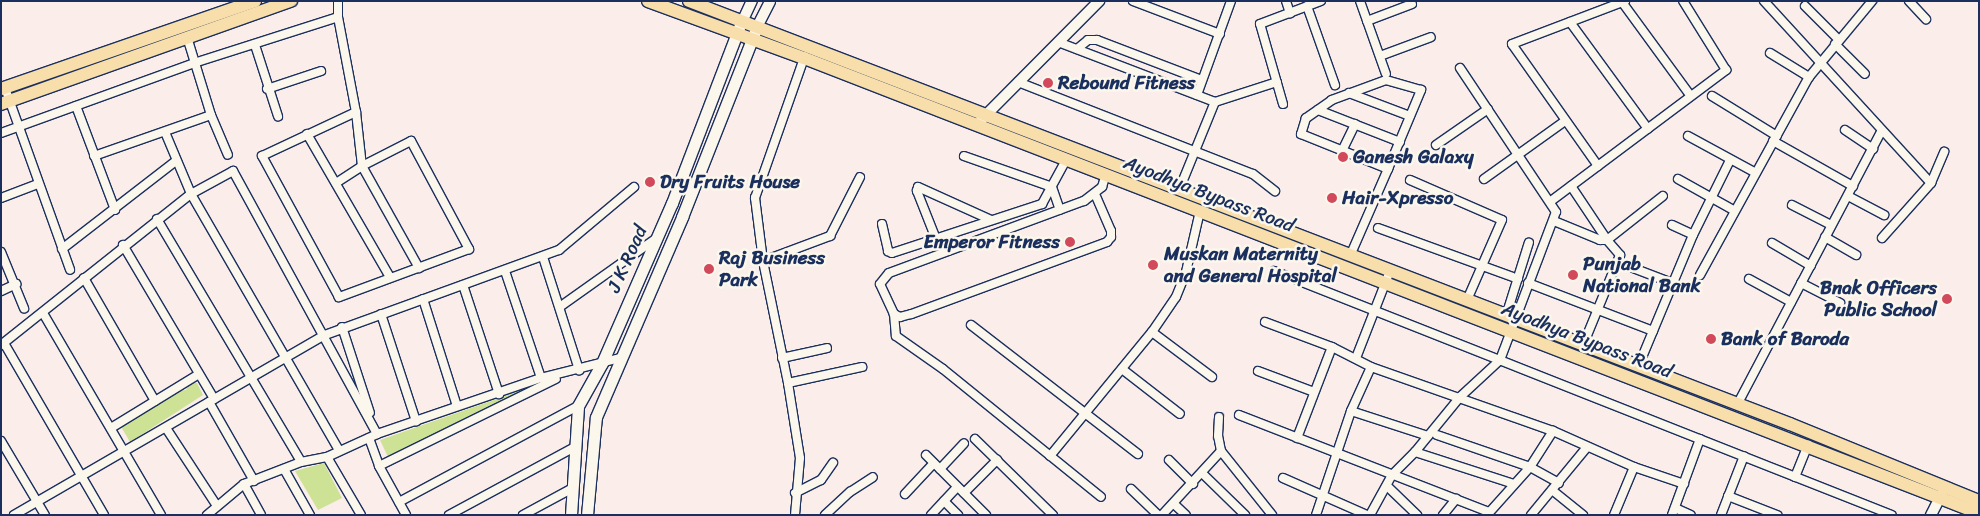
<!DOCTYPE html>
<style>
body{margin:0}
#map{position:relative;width:1980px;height:516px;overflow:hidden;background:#faedea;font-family:Sriracha,sans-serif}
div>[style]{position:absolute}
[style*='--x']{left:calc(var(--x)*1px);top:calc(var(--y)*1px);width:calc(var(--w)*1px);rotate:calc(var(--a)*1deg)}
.green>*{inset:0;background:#cee296}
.roads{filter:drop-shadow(1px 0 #1b2f5e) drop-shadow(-1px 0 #1b2f5e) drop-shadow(0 1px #1b2f5e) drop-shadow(0 -1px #1b2f5e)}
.minor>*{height:8px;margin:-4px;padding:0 4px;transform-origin:4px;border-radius:4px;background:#fbf7ec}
.tertiary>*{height:10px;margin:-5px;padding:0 5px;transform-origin:5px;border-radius:5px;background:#fbf7ec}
.secondary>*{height:11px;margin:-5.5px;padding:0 5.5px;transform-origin:5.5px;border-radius:5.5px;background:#fbf7ec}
.primary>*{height:12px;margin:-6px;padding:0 6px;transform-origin:6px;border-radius:6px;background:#f8deab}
.dots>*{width:14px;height:14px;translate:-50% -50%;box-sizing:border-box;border:2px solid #fbf7ec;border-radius:50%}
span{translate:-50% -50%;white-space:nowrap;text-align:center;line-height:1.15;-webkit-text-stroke:5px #fbf7ec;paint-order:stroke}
.poi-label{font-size:19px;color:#1b2f5e;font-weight:700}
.left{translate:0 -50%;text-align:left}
.right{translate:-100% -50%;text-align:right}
.street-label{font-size:19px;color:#1b2f5e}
.frame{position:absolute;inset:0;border:2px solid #1b2f5e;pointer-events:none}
</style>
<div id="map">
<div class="green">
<div style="clip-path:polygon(190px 383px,197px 383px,203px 395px,130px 442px,120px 425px,176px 391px,186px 390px)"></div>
<div style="clip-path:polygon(536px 385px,388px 457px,380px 440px)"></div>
<div style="clip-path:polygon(324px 463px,342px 498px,318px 510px,295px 471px)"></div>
</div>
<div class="roads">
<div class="minor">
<div style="--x:338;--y:1;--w:16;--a:90"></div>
<div style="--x:338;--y:17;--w:97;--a:79.3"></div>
<div style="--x:356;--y:112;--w:54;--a:83.7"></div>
<div style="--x:362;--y:166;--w:117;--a:60.8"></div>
<div style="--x:1133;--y:1;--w:93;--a:20.8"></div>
<div style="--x:1286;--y:1;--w:13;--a:72"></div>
<div style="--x:1360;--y:1;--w:77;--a:70.4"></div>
<div style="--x:1764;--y:1;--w:247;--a:47.5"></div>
<div style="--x:1909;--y:1;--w:25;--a:47"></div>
<div style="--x:1622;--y:2;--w:115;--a:53.8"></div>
<div style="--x:1307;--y:6;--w:84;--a:70.5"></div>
<div style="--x:1805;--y:6;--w:47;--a:45"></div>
<div style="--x:1367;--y:21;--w:48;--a:-20.7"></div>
<div style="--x:1570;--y:22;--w:132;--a:53.9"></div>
<div style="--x:187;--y:37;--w:82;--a:72.9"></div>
<div style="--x:211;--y:115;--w:43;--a:67"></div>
<div style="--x:1058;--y:42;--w:168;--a:20.9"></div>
<div style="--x:1215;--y:102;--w:65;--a:-17.9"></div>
<div style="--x:1835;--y:44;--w:42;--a:45"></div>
<div style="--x:255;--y:45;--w:75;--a:72.1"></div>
<div style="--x:1077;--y:49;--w:14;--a:-39"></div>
<div style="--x:1088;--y:40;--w:9;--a:0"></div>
<div style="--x:1097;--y:40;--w:112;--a:20.9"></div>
<div style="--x:1770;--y:53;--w:46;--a:31.6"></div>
<div style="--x:1380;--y:56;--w:54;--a:-20.4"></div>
<div style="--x:1018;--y:82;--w:252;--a:21.4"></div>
<div style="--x:1253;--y:174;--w:28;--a:38"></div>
<div style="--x:5;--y:88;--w:193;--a:70.3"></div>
<div style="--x:267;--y:89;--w:57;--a:-18.4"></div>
<div style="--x:1349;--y:93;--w:65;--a:20.7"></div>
<div style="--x:1197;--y:95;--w:100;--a:-70.1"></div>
<div style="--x:1712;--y:96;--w:76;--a:31.6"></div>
<div style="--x:1283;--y:104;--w:83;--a:-106"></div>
<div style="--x:1260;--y:24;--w:65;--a:-20.7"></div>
<div style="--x:76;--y:106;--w:111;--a:69.4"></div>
<div style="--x:1318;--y:110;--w:88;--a:21.3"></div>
<div style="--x:1845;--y:130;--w:34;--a:34"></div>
<div style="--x:165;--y:132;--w:67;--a:67.2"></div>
<div style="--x:191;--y:194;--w:296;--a:60"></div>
<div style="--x:1;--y:133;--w:205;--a:-19.9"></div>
<div style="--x:194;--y:63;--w:151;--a:-17.7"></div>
<div style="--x:307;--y:134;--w:165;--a:59.9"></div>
<div style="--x:1688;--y:136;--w:77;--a:28.6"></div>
<div style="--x:1773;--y:141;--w:92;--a:29.4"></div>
<div style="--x:1436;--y:145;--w:63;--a:-34.7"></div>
<div style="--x:1342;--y:151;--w:30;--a:-64"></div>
<div style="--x:94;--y:156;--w:124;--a:-19.3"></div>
<div style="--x:964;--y:156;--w:93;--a:19.4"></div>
<div style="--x:1052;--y:187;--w:24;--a:71"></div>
<div style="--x:1598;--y:166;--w:149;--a:-125.2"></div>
<div style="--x:1512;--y:44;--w:121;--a:-20.8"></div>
<div style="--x:1484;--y:179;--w:100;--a:-35.6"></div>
<div style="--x:1678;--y:179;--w:65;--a:29.3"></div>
<div style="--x:1410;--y:180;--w:100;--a:23.5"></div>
<div style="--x:1502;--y:220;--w:87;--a:113.6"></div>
<div style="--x:336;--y:183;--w:31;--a:-33"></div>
<div style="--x:362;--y:166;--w:55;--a:-27"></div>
<div style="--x:411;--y:141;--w:123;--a:61.8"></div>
<div style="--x:469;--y:249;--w:139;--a:159.7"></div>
<div style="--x:339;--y:297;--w:161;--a:-118.6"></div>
<div style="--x:262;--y:156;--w:104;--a:-25.1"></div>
<div style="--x:1571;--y:186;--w:65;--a:56.3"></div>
<div style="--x:1607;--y:240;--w:71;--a:-38.2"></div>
<div style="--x:1179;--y:190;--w:95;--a:-67.8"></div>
<div style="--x:1095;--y:194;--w:40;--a:66.6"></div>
<div style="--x:1111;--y:231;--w:6;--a:90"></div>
<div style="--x:1111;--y:237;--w:6;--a:129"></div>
<div style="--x:1107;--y:242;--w:209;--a:159.8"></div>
<div style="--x:911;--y:314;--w:11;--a:165"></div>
<div style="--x:900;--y:317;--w:7;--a:-153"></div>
<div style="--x:894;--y:314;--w:33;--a:-115"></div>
<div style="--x:880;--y:284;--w:14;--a:-51"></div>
<div style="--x:889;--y:273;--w:208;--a:-20.3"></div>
<div style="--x:1084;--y:201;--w:23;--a:-38"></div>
<div style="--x:1102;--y:187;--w:14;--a:-73"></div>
<div style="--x:1848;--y:196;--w:41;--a:27.8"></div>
<div style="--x:1;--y:198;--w:40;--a:-21"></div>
<div style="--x:1551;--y:201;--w:219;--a:-36.8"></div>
<div style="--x:1726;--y:70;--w:81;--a:-121.9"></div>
<div style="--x:1792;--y:205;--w:44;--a:27.1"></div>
<div style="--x:157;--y:219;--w:282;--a:59.3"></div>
<div style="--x:1554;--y:221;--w:50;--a:22.4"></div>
<div style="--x:1600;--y:240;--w:7;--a:0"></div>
<div style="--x:1607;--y:240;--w:20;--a:49"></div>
<div style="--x:1620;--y:255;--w:97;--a:112.3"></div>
<div style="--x:882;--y:224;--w:28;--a:77"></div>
<div style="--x:888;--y:251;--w:4;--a:27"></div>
<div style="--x:892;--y:253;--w:158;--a:-18.1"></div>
<div style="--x:1042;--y:204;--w:50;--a:-61.4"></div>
<div style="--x:1672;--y:225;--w:23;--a:25"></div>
<div style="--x:1378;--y:228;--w:149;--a:20"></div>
<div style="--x:1825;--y:237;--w:36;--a:30"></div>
<div style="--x:1882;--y:238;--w:74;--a:-48.3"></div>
<div style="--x:1931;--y:183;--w:34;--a:-67"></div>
<div style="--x:936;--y:239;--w:52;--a:-111.6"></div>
<div style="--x:917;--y:191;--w:4;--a:-76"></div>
<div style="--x:918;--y:187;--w:80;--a:24.3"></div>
<div style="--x:1772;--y:243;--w:45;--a:30.5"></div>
<div style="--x:123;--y:245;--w:179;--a:59.4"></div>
<div style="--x:62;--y:249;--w:144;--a:-37.7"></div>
<div style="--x:1;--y:252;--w:61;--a:67.7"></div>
<div style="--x:1350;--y:256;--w:95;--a:-66.4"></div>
<div style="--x:1388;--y:169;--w:86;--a:-67.3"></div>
<div style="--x:1421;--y:90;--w:36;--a:-164"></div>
<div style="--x:1386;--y:80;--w:58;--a:159.7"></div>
<div style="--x:1332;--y:100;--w:32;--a:145"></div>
<div style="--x:1306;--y:118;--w:17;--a:107"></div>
<div style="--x:1301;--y:134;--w:94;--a:21.9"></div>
<div style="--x:543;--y:257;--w:119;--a:72.3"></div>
<div style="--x:763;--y:261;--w:72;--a:-20.5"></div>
<div style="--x:830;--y:236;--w:66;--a:-63"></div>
<div style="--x:1633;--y:268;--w:42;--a:21"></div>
<div style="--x:505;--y:271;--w:113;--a:71.4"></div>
<div style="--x:1274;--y:271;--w:664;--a:21.55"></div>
<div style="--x:1700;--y:275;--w:226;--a:-61.2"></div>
<div style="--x:1809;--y:77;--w:99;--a:-50.3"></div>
<div style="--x:84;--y:278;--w:142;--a:60"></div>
<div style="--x:1749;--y:279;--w:48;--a:28.7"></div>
<div style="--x:1528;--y:283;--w:134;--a:21"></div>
<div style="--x:1801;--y:283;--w:44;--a:27.1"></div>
<div style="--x:463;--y:285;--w:115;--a:71.7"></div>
<div style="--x:1;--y:291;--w:17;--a:-25"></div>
<div style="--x:423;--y:299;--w:112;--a:72.4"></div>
<div style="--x:561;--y:306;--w:114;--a:-35.4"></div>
<div style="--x:43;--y:313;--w:234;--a:59.7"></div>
<div style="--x:381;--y:314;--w:113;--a:71.9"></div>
<div style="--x:894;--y:314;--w:22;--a:85"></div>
<div style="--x:896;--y:336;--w:57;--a:35.1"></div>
<div style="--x:943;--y:369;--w:203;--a:39"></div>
<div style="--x:1506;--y:316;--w:77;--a:-72.7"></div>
<div style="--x:1265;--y:322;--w:72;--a:20.5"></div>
<div style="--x:1332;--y:347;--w:44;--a:27.1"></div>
<div style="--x:1371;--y:367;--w:193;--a:19.4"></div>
<div style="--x:1553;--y:431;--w:89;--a:24"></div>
<div style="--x:1634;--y:467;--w:53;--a:18.8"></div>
<div style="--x:971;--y:325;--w:211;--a:37.7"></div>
<div style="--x:342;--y:327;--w:90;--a:72"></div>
<div style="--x:1152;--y:332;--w:75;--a:36.9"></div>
<div style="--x:4;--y:343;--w:199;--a:59.8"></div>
<div style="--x:1;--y:345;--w:243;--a:-38.5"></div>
<div style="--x:191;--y:194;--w:48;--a:-28.7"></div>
<div style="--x:233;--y:171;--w:300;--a:61.3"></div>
<div style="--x:782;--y:358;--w:46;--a:-12.5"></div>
<div style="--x:1356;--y:358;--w:93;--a:-68.7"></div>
<div style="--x:1638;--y:367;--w:143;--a:-67.4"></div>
<div style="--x:1693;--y:235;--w:84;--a:-63.7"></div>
<div style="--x:1122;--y:369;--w:73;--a:37.8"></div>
<div style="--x:1258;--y:371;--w:60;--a:20.6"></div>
<div style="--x:788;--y:383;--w:76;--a:-12.2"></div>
<div style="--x:209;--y:402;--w:91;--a:60.3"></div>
<div style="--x:1737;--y:405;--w:309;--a:-62.2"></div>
<div style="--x:1351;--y:411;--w:81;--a:18"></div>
<div style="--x:1239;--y:415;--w:268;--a:21.2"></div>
<div style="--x:111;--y:428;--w:103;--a:-31.5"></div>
<div style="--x:166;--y:428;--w:93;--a:56.8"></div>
<div style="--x:1437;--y:435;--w:98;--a:19"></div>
<div style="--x:1530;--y:467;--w:33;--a:29"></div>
<div style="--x:369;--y:438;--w:30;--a:70"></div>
<div style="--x:379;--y:466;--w:56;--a:61.1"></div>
<div style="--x:1297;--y:438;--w:97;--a:-69"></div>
<div style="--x:975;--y:439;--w:109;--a:44.3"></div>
<div style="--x:1;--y:441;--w:86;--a:59.3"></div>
<div style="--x:1221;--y:451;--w:82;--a:51.4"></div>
<div style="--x:1415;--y:452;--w:104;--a:17.9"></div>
<div style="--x:926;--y:455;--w:85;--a:45"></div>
<div style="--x:1050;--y:456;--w:161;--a:-50.6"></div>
<div style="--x:1152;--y:332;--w:42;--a:-55.6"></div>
<div style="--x:1176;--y:297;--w:27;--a:-68"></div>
<div style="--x:1186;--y:272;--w:63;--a:-77.1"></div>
<div style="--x:327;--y:457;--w:67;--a:59.6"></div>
<div style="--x:1169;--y:460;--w:34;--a:45"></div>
<div style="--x:379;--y:466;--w:197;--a:-26.2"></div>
<div style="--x:284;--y:469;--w:53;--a:60.5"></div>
<div style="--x:940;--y:469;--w:35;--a:-47"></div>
<div style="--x:1203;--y:474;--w:59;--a:44.3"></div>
<div style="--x:1795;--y:477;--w:35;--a:-68"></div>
<div style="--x:1283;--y:478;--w:92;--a:23.8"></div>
<div style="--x:244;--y:484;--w:35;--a:61"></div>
<div style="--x:1387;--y:486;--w:42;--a:44"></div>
<div style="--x:1131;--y:489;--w:37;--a:44"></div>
<div style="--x:1552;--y:490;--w:40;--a:39"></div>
<div style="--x:795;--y:493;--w:29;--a:-27"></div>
<div style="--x:821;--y:480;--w:21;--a:-55"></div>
<div style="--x:964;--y:493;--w:47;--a:-45"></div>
<div style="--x:905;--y:494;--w:42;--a:-46.9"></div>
<div style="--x:1728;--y:496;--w:53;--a:21.2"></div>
<div style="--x:944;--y:501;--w:20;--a:45"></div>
<div style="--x:399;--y:502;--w:203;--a:-28.2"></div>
<div style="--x:1174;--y:504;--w:16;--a:43"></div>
<div style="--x:1675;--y:508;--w:17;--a:24"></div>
<div style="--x:14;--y:515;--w:359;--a:-30.1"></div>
<div style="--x:325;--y:335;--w:249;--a:-20"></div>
<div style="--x:559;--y:250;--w:98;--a:-40"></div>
<div style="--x:207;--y:515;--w:48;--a:-40"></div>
<div style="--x:244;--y:484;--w:61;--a:-21.1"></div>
<div style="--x:301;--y:462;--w:26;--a:-11"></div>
<div style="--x:327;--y:457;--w:55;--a:-24.7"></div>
<div style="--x:377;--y:434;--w:173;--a:-18.9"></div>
<div style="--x:541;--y:378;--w:81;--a:-14.2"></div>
<div style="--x:449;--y:515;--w:143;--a:-28.4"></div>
<div style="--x:523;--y:515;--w:57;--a:-28.4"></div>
<div style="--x:795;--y:515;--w:57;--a:-85"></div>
<div style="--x:800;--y:458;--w:76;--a:-99.1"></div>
<div style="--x:788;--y:383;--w:125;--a:-101.6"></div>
<div style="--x:763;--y:261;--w:64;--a:-97.2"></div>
<div style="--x:755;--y:198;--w:148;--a:-70.7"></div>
<div style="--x:825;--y:515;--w:34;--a:-43"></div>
<div style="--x:850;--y:492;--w:27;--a:-33"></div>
<div style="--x:931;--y:515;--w:38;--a:-47"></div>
<div style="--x:1162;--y:515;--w:87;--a:-47.3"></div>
<div style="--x:1221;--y:451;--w:15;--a:-101"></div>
<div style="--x:1218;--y:436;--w:19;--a:-87"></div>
<div style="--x:1316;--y:515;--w:110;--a:-71.4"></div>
<div style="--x:1351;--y:411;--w:48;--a:-65.6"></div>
<div style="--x:1370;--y:515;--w:46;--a:-61.2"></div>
<div style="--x:1392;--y:475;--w:33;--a:-45"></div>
<div style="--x:1415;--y:452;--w:71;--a:-50.7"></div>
<div style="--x:1460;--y:397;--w:54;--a:-42.8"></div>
<div style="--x:1500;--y:360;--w:158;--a:-69.3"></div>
<div style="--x:1556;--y:212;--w:173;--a:-123.7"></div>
<div style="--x:1443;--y:515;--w:21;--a:-51"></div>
<div style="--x:1487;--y:515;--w:64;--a:-48.1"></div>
<div style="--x:1530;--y:467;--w:43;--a:-57.4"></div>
<div style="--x:1531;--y:515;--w:88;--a:-50.5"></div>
<div style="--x:1614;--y:515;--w:52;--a:-67.4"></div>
<div style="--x:1672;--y:515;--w:81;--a:-69.8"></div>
<div style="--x:1721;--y:515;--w:63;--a:-68.7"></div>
</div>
<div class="tertiary">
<div style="--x:742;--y:22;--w:23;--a:-65"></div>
<div style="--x:756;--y:29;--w:31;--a:-63"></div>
<div style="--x:981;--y:120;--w:168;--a:-45.2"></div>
<div style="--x:1931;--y:515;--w:27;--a:-63"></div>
</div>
<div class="secondary">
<div style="--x:571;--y:515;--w:109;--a:-86.3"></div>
<div style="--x:578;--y:406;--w:49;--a:-60.8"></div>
<div style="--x:602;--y:363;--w:175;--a:-66.4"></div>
<div style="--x:672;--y:203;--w:191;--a:-69.1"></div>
<div style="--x:587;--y:515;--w:98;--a:-84.8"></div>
<div style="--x:596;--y:417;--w:218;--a:-66.7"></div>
<div style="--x:682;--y:217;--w:202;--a:-68.5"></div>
</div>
<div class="primary">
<div style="--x:648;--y:1;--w:166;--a:20.1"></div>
<div style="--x:804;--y:58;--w:1260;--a:21.17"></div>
<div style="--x:689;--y:1;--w:1179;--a:21.02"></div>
<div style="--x:1790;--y:424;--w:204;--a:22.2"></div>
<div style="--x:1;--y:89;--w:269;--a:-19.1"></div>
<div style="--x:1;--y:104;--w:308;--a:-19.6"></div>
</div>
</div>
<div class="dots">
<div style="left:1048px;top:83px;background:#d1495b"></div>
<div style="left:1343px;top:157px;background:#d1495b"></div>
<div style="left:650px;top:182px;background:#d1495b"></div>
<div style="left:1332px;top:198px;background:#d1495b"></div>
<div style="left:1070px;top:242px;background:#d1495b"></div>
<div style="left:1153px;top:265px;background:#d1495b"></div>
<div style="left:709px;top:269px;background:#d1495b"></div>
<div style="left:1573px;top:275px;background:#d1495b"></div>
<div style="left:1947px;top:299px;background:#d1495b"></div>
<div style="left:1711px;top:339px;background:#d1495b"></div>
</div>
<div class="poi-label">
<span class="left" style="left:1058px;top:83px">Rebound Fitness</span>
<span class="left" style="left:1353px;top:157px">Ganesh Galaxy</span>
<span class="left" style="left:660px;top:182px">Dry Fruits House</span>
<span class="left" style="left:1342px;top:198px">Hair-Xpresso</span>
<span class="right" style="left:1060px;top:242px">Emperor Fitness</span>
<span class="left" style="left:1164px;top:265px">Muskan Maternity<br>and General Hospital</span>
<span class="left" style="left:719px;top:269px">Raj Business<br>Park</span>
<span class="left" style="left:1583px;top:275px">Punjab<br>National Bank</span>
<span class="right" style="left:1937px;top:299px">Bnak Officers<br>Public School</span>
<span class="left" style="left:1721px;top:339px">Bank of Baroda</span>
</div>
<div class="street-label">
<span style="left:1209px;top:194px;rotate:21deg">Ayodhya Bypass Road</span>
<span style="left:627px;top:259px;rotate:-66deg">J K Road</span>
<span style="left:1587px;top:340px;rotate:21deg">Ayodhya Bypass Road</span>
</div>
<div class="frame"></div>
</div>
